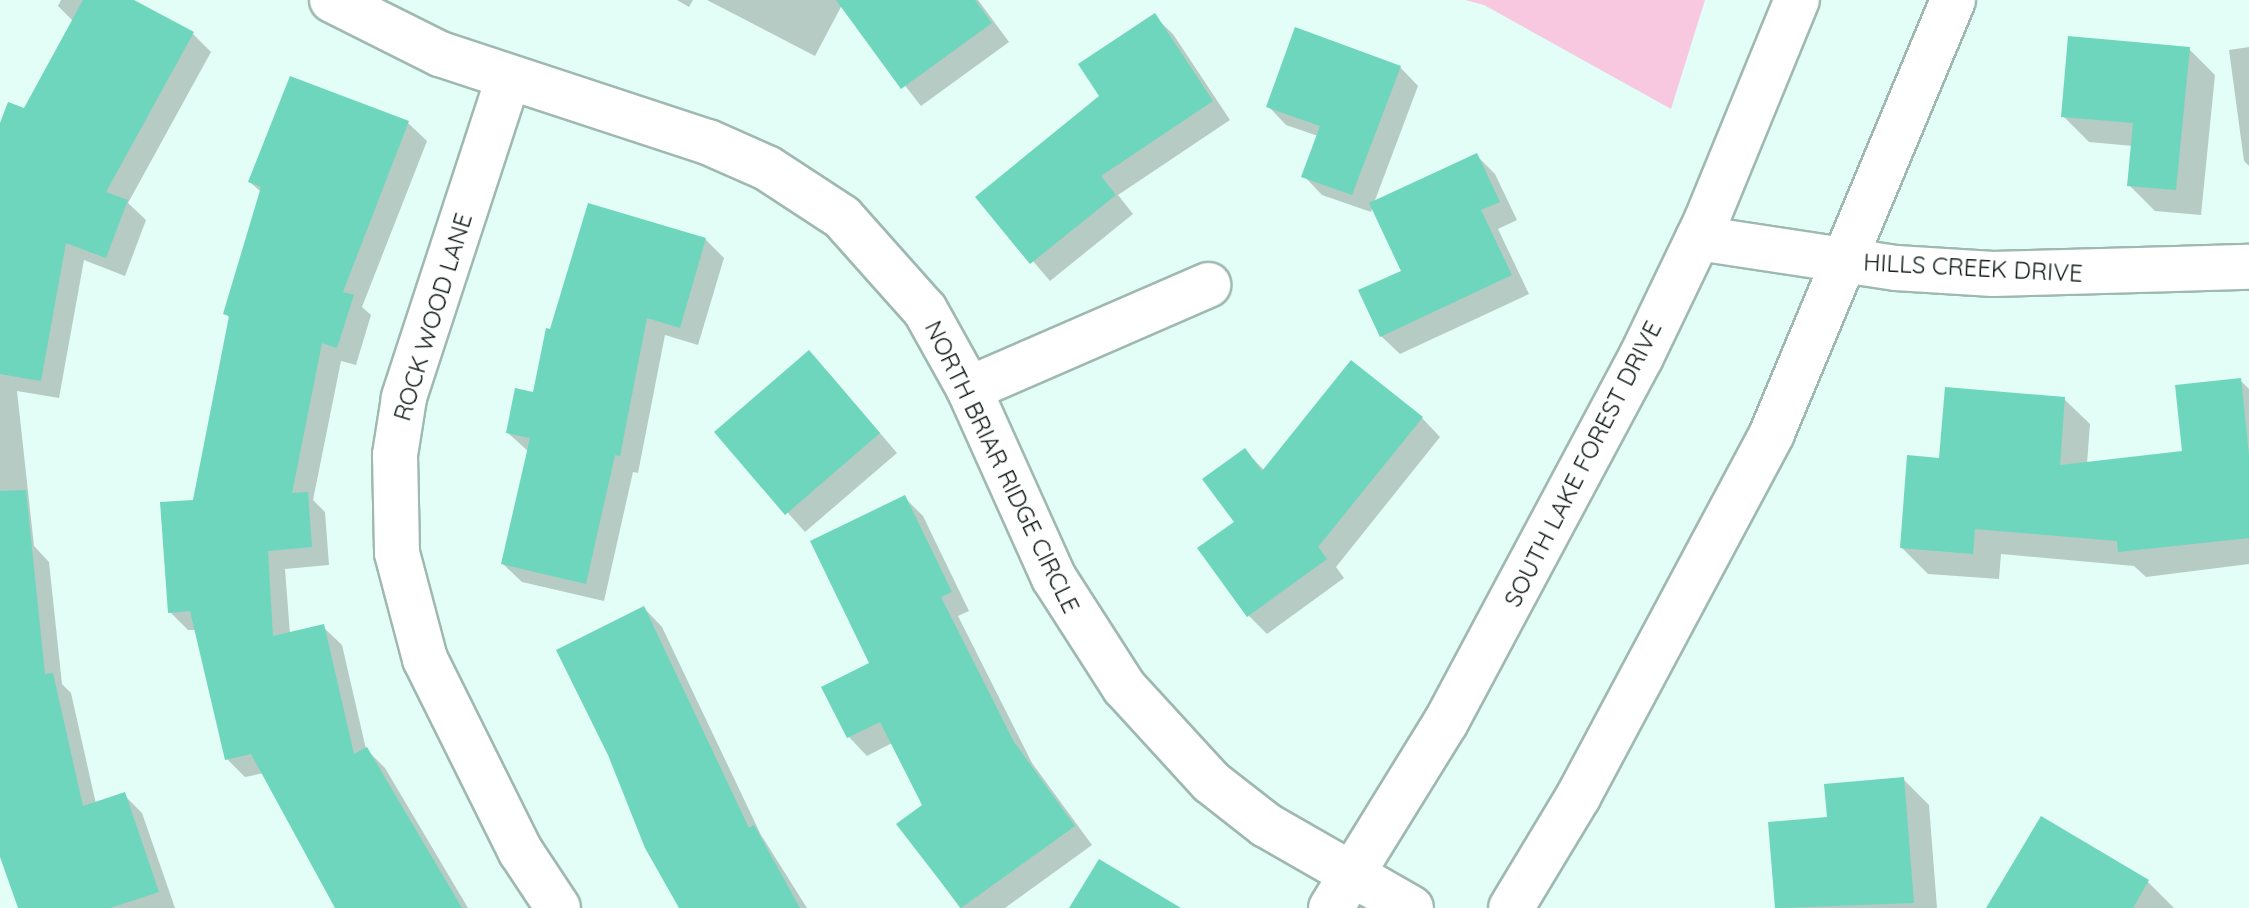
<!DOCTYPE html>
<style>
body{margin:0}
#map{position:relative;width:2249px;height:908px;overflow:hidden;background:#e3fef6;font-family:Quicksand,sans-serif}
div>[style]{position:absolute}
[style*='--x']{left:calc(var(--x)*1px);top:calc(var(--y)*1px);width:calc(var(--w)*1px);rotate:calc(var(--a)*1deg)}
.green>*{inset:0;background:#f8c8e1}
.shadow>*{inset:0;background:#0003}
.building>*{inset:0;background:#6ed6bc}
.roads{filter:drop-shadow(2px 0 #9fb9b1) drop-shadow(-2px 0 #9fb9b1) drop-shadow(0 2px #9fb9b1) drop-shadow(0 -2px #9fb9b1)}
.minor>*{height:44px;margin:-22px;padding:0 22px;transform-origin:22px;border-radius:22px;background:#fff}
.secondary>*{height:44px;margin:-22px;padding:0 22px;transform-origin:22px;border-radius:22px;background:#fff}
span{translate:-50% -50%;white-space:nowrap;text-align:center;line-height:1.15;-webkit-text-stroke:8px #fff;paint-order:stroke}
.street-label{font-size:24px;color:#0f1916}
</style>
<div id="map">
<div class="green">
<div style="clip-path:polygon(1465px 0,1705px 0,1671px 109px,1484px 5px)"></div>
</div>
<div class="shadow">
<div style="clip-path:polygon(61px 0,130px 0,193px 34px,211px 52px,128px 203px,146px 220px,125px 276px,84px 260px,59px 398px,17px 391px,34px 546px,49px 562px,62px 684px,71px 693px,96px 804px,124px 795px,142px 813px,175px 908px,20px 908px,0 851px,0 128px,25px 110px,74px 22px,58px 6px)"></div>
<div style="clip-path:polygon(677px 0,693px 0,689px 7px)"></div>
<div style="clip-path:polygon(707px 0,978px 0,1009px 42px,921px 106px,842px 5px,815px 56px)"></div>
<div style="clip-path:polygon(1154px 16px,1173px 34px,1230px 120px,1118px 195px,1133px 214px,1050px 281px,978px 197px,1102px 97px)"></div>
<div style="clip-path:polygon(2249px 47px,2249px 166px,2244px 161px,2229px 50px)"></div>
<div style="clip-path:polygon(2189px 49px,2215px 75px,2201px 215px,2155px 211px,2129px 185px,2133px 146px,2089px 142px,2063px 116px)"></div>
<div style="clip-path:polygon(1400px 67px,1418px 86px,1374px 203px,1476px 155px,1495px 174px,1517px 220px,1498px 229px,1529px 294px,1400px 354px,1381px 336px,1404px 272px,1373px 206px,1371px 212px,1322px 195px,1304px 176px,1318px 136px,1286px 125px,1268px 106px)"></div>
<div style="clip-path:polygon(291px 78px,408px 123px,427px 141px,362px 307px,371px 315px,356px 365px,341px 361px,313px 500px,325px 512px,329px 565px,285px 569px,290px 634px,323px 627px,342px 645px,366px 749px,385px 768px,468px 908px,338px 908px,264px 773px,245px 777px,227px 759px,196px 630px,188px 630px,170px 612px,231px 319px,225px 313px,261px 192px,250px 182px)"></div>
<div style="clip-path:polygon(705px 239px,724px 258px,698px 345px,665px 335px,638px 473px,633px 472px,604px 601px,522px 582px,503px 564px,529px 452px,508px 433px,535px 394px)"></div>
<div style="clip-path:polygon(827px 371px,897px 453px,805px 532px,716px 432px)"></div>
<div style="clip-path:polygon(2240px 380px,2249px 389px,2249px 564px,2146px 577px,2134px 566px,2001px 554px,1999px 579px,1928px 574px,1902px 548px,1941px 460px,2064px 399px,2090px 424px,2087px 464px,2184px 453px)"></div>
<div style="clip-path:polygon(1422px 418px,1440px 437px,1336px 567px,1344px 578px,1267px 634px,1249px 616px,1237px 522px,1245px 451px,1265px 471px)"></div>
<div style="clip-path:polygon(904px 497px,923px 516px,969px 611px,958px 616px,1032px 763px,1092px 845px,1005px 908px,960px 908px,899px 824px,925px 805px,892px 743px,867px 756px,849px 737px,871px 664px)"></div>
<div style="clip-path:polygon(644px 608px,662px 627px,761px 835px,807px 908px,682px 908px)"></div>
<div style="clip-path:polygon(1903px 779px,1929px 805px,1937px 908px,1777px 908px,1770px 824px,1829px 819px)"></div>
<div style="clip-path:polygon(2148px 882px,2174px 908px,1998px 908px)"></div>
</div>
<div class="building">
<div style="clip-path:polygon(83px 0,134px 0,194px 32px,106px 192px,128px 200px,106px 258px,66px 243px,41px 381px,0 374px,0 123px,8px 102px,24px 108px)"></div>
<div style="clip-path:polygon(836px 0,975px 0,992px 23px,901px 89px)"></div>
<div style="clip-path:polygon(1155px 13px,1213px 101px,1101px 176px,1116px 195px,1030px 264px,975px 197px,1099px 96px,1078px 64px)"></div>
<div style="clip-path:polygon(1295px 27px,1401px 66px,1352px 195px,1301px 177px,1320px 126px,1266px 107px)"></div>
<div style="clip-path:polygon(2068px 36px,2190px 47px,2176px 190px,2127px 186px,2133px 123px,2061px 117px)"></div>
<div style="clip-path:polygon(290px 76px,409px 121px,343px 292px,354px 295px,337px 348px,322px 343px,292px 493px,308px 492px,312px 547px,268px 551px,273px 636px,324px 624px,354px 754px,367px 747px,462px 908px,335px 908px,251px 754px,225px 760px,190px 611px,168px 613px,160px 502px,193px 500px,229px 316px,223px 314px,261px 187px,248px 182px)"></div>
<div style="clip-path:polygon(1477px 153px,1500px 202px,1481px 210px,1512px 275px,1380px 337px,1358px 290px,1401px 271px,1369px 203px)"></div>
<div style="clip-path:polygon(588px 203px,706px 238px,680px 328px,647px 318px,620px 456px,615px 455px,586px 584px,501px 564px,530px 438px,506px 433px,515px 388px,533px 392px,546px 328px,550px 329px)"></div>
<div style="clip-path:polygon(809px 350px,880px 433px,785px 515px,714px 432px)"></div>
<div style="clip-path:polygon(1351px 360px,1423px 417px,1318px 547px,1327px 559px,1247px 617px,1197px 548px,1234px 522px,1202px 479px,1245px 448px,1262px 471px)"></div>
<div style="clip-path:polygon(2241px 378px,2249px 455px,2249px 538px,2118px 552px,2117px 541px,1975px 529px,1973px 554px,1900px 548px,1907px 455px,1939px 458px,1945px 387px,2065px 397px,2060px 465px,2182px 451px,2175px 385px)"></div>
<div style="clip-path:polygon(26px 490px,45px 674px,53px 673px,83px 806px,125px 792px,159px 892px,110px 908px,18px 908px,0 857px,0 491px)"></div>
<div style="clip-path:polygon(905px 495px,952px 592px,941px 597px,1014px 742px,1075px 826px,961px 908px,896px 824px,922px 805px,880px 722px,847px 738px,821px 687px,869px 663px,810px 541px)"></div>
<div style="clip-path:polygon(644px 606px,749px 828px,754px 825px,800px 908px,679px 908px,645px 848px,608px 755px,556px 650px)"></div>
<div style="clip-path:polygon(1904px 777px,1914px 903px,1775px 908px,1768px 822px,1827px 817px,1824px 784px)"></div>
<div style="clip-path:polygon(2041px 816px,2149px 880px,2133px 908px,1986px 908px)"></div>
<div style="clip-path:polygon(1099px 859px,1181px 908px,1069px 908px)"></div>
</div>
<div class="roads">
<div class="minor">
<div style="--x:332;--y:0;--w:121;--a:26.6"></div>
<div style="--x:440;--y:54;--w:282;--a:18.2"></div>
<div style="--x:708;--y:142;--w:64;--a:23.8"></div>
<div style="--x:767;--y:168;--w:90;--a:33.2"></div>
<div style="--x:842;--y:217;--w:125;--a:48.3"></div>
<div style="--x:925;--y:310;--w:90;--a:60.9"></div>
<div style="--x:969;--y:389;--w:207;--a:65.8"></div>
<div style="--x:1054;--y:578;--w:130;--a:57.3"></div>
<div style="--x:1124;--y:687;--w:129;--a:47.5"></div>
<div style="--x:1211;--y:782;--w:70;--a:38"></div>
<div style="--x:1266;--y:825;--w:167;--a:29.8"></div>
<div style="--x:508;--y:79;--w:336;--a:108.1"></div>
<div style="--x:404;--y:398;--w:58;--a:99"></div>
<div style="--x:395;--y:455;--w:98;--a:88.8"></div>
<div style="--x:397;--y:553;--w:110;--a:75.2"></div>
<div style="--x:425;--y:659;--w:216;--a:63.6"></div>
<div style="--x:521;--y:852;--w:67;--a:56.5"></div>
<div style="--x:1698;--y:238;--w:200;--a:8.6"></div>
<div style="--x:1896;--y:268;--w:97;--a:3.5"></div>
<div style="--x:1993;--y:274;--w:256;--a:-1.6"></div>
<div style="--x:969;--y:389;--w:261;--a:-23.5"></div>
</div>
<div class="secondary">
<div style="--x:1331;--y:908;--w:219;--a:-58.3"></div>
<div style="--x:1446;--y:722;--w:414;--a:-61.9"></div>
<div style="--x:1641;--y:357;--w:153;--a:-64.4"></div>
<div style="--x:1707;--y:219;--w:237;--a:-67.7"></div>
<div style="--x:1511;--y:908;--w:130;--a:-58.9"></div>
<div style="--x:1578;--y:797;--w:412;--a:-61.9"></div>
<div style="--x:1772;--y:433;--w:469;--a:-67.3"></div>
</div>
</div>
<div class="street-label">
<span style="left:1973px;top:268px;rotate:3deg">HILLS CREEK DRIVE</span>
<span style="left:433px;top:317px;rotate:-73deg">ROCK WOOD LANE</span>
<span style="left:1583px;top:464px;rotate:-63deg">SOUTH LAKE FOREST DRIVE</span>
<span style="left:1002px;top:467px;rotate:64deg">NORTH BRIAR RIDGE CIRCLE</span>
</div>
</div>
